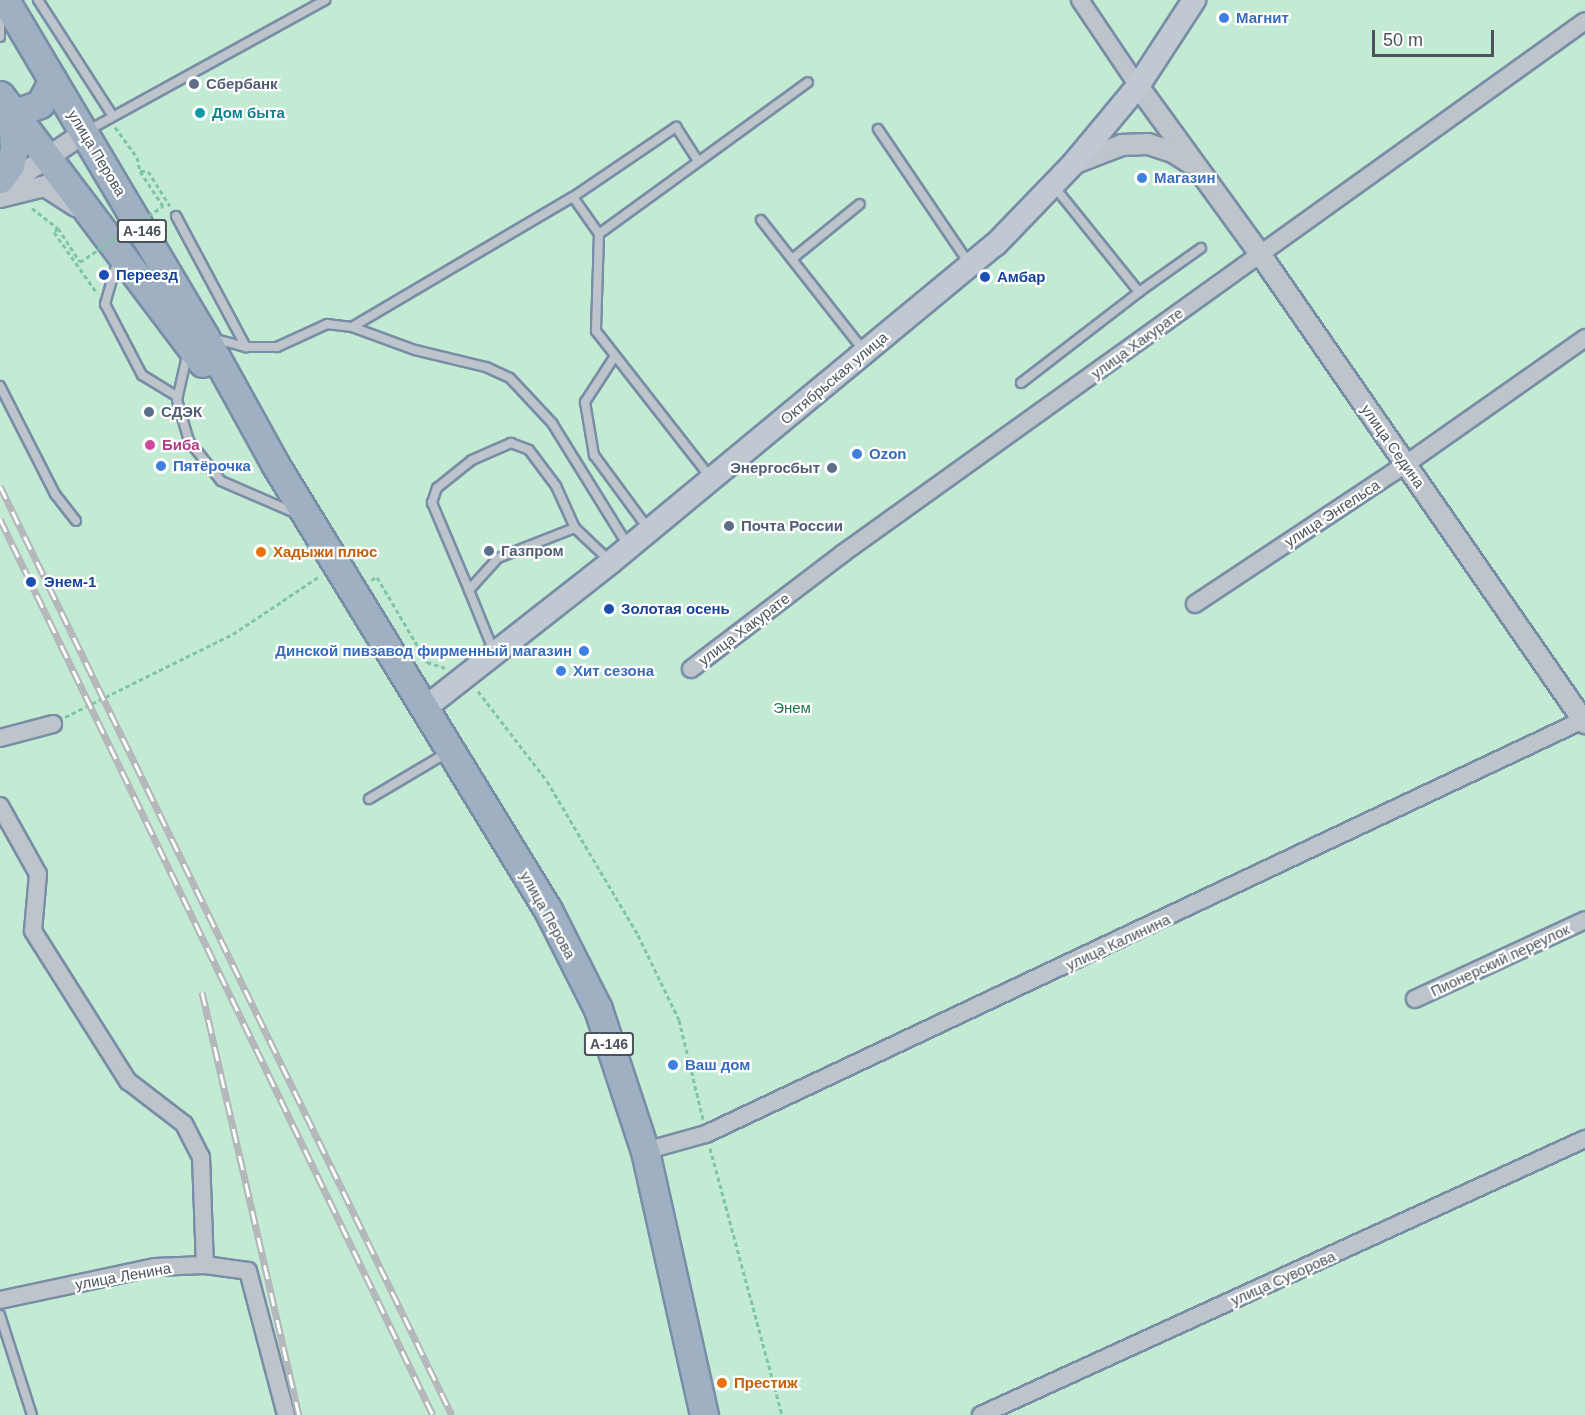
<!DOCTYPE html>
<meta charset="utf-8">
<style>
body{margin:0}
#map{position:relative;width:1585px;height:1415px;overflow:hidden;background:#f2f0f0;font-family:Arial,sans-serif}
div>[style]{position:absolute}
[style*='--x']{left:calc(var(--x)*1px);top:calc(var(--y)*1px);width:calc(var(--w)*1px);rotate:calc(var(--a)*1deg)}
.green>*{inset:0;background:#c3ebd3}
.path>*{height:3px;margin-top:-1.5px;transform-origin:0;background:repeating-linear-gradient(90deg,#7ec6a3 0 4.5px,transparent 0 7.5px)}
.roads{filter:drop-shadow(2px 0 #788da6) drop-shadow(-2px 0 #788da6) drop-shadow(0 2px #788da6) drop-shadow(0 -2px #788da6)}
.service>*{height:8px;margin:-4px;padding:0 4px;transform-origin:4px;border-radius:4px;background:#bdc4cb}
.minor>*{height:16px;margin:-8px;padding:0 8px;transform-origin:8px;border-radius:8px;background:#bdc4cb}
.tertiary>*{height:20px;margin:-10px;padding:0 10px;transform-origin:10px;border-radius:10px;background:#bdc4cb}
.secondary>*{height:22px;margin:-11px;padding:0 11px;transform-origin:11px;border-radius:11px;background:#c0c8d2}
.trunk>*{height:27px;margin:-13.5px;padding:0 13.5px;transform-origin:13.5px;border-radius:13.5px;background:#9fb0c3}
.rail>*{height:7px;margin-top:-3.5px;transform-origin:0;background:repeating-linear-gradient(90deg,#fff 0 14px,#b3b5ba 0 28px);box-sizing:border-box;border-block:2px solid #b3b5ba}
.path-bridge>*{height:3px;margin-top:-1.5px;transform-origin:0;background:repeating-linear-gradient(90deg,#7ec6a3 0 4.5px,transparent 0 7.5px)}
.dots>*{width:16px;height:16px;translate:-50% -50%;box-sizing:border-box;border:3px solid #fff;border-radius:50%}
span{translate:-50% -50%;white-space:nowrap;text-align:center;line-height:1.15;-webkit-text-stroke:4.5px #fff;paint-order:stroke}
.shield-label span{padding:2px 4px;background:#fff;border:2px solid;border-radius:4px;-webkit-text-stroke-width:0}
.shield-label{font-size:14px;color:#4a535c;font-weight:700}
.shop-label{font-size:15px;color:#366cbe;font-weight:700}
.left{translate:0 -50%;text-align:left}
.right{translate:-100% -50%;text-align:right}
.service-label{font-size:15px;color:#4e5e75;font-weight:700}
.culture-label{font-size:15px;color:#0d838f;font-weight:700}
.street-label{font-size:15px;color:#4a535c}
.transit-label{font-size:15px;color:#164399;font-weight:700}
.hotel-label{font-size:15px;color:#b23c85;font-weight:700}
.food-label{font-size:15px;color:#c56008;font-weight:700}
.park-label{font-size:15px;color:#20774c}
.scale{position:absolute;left:1372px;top:30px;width:122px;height:27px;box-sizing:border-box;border:3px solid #4a535c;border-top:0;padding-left:8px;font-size:18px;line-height:21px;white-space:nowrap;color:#4a535c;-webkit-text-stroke:4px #fff;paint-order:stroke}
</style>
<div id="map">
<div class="green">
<div style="clip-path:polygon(0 0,1585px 0,1585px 1415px,0 1415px)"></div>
</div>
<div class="path">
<div style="--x:115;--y:127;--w:37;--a:54"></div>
<div style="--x:137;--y:157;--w:14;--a:78"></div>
<div style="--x:140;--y:171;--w:42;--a:56.7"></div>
<div style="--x:140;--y:171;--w:8;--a:0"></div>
<div style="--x:148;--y:171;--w:41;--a:57.8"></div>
<div style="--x:32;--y:208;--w:33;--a:38"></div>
<div style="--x:58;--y:228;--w:40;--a:57.1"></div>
<div style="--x:58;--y:228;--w:6;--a:135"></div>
<div style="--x:54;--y:232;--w:75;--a:54.8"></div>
<div style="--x:371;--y:580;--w:7;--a:-27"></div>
<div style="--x:377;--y:577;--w:99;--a:59.5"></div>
<div style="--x:427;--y:662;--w:19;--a:18"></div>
<div style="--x:478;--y:691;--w:113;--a:52.5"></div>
<div style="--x:547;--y:781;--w:179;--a:59.4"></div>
<div style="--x:638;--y:935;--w:94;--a:64.2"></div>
<div style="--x:679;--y:1020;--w:102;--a:76.4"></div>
<div style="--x:65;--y:717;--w:187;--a:-26.3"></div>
<div style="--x:233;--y:634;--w:102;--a:-33.8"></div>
<div style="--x:710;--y:1148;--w:277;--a:74.9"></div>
</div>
<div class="roads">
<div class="service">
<div style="--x:38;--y:0;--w:137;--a:57.2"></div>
<div style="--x:0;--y:37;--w:23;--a:-90"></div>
<div style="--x:878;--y:129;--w:164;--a:55.9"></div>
<div style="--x:87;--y:131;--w:272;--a:-28.8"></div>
<div style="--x:573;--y:197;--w:125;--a:-34.2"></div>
<div style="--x:676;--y:127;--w:38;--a:57"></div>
<div style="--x:176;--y:216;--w:149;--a:61.9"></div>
<div style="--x:761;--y:220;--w:168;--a:51.8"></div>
<div style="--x:599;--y:234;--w:258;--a:-36"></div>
<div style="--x:118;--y:259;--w:47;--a:106.1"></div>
<div style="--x:105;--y:304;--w:80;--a:62.5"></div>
<div style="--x:142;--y:375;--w:42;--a:31.4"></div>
<div style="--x:792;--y:259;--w:87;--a:-39"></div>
<div style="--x:1139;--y:292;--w:76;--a:-35.4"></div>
<div style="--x:352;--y:327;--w:256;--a:-30.5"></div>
<div style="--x:573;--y:197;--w:45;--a:54.9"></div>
<div style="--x:599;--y:234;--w:97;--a:91.8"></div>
<div style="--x:596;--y:331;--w:185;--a:52"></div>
<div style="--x:212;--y:338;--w:35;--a:15"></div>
<div style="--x:246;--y:347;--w:31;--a:0"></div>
<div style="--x:277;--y:347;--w:55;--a:-24.7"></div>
<div style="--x:327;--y:324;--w:25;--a:7"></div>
<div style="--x:352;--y:327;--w:67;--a:20.1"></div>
<div style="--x:415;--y:350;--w:73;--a:13.5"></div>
<div style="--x:486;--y:367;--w:26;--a:25"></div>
<div style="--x:510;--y:378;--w:62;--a:47"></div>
<div style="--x:552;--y:423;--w:146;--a:58.2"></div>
<div style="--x:188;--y:351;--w:50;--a:102.7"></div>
<div style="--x:177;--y:400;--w:43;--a:73.7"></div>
<div style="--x:189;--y:441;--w:51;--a:51.3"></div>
<div style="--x:221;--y:481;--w:81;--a:23.4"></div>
<div style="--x:615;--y:356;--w:55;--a:123.1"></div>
<div style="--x:585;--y:402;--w:54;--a:80.4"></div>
<div style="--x:594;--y:455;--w:93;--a:53.7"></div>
<div style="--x:1021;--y:383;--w:149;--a:-37.6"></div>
<div style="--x:1139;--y:292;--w:137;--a:-128.8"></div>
<div style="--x:0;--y:386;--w:121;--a:63"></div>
<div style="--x:55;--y:494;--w:34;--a:52"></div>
<div style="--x:469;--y:590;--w:95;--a:-113"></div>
<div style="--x:432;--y:503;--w:16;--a:-72"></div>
<div style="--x:437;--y:488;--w:45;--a:-38.7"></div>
<div style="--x:472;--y:460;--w:43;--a:-23.6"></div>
<div style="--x:511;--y:443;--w:19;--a:21"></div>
<div style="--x:529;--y:450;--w:45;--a:53.1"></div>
<div style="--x:556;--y:486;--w:46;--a:65.7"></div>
<div style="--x:494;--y:652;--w:67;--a:-112"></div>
<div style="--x:469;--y:590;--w:43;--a:-47.8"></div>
<div style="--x:498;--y:558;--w:83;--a:-21.3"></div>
<div style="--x:575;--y:528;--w:50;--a:43.4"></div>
<div style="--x:369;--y:799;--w:92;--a:-30.7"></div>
<div style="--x:0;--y:1315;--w:105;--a:72.3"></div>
</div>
<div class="minor">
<div style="--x:1080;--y:0;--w:104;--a:56"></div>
<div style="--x:1195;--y:604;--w:253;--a:-33.6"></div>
<div style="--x:1406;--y:464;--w:219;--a:-35.1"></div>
<div style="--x:691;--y:669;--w:190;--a:-37.3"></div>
<div style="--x:842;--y:554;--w:914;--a:-35.65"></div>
<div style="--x:0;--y:738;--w:55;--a:-14.8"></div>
<div style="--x:0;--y:806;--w:78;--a:60.8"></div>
<div style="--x:38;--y:874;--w:57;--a:95"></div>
<div style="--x:33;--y:931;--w:178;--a:57.7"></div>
<div style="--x:128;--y:1081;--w:71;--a:37.5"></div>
<div style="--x:184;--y:1124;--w:37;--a:63"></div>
<div style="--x:201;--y:1157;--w:108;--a:87.9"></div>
<div style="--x:1415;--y:999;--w:187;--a:-24.9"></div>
<div style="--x:645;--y:1151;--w:63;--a:-15.6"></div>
<div style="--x:706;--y:1134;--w:972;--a:-25.27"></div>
<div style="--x:0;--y:1300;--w:158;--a:-12"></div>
<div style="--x:155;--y:1267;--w:50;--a:-2.3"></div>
<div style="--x:205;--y:1265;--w:43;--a:7.9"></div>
<div style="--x:248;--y:1271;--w:149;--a:75.2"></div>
<div style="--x:981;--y:1415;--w:664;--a:-24.56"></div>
</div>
<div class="tertiary">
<div style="--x:1138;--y:86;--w:208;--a:54"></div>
<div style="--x:1260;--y:254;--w:571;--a:55.28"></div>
<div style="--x:1073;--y:164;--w:53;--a:-21.2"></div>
<div style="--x:1122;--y:145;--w:26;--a:-2"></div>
<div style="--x:1148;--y:144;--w:26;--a:18"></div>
<div style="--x:1173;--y:152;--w:20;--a:33"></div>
<div style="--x:0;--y:189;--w:101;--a:-33.7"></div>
<div style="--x:0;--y:197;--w:46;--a:-13.7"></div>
<div style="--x:45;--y:186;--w:37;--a:33"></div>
</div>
<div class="secondary">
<div style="--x:425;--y:708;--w:236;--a:-38.1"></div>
<div style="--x:611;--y:562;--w:499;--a:-39.6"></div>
<div style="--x:996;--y:244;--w:111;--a:-46.1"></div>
<div style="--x:1073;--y:164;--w:102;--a:-50.2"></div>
<div style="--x:1138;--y:86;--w:103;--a:-56.9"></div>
</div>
<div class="trunk">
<div style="--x:5;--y:0;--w:392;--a:59.3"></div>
<div style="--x:205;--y:337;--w:145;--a:61.1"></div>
<div style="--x:275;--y:464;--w:523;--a:58.53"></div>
<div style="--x:548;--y:910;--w:111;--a:63.2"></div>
<div style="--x:598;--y:1009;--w:150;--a:71.7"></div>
<div style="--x:645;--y:1151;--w:271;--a:77.4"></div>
<div style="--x:0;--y:95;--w:336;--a:52.9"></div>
<div style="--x:12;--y:110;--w:9;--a:6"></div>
<div style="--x:21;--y:111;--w:20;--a:-20"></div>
<div style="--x:40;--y:104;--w:27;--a:-62"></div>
<div style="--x:0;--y:179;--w:17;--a:-54"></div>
<div style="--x:10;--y:165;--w:16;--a:-76"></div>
<div style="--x:14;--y:149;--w:39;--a:-93"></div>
</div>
</div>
<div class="rail">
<div style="--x:0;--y:486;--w:1033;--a:64.06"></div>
<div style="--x:0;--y:519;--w:995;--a:64.21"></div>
<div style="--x:202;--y:992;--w:434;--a:77.1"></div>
</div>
<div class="path-bridge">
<div style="--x:80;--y:262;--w:100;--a:-34"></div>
</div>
<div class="dots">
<div style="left:1224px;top:18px;background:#3f7fe0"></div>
<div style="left:194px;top:84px;background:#5c6f8a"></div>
<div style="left:200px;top:113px;background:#0f9aa8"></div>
<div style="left:1142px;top:178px;background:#3f7fe0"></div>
<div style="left:104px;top:275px;background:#1a4fb4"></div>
<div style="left:985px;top:277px;background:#1a4fb4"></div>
<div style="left:149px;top:412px;background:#5c6f8a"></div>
<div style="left:150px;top:445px;background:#d1479c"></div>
<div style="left:857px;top:454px;background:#3f7fe0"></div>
<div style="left:161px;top:466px;background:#3f7fe0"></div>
<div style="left:832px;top:468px;background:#5c6f8a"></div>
<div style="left:729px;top:526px;background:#5c6f8a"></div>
<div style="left:489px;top:551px;background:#5c6f8a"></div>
<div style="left:261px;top:552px;background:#e8710a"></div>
<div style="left:31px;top:582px;background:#1a4fb4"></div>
<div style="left:609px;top:609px;background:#1a4fb4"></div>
<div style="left:584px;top:651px;background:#3f7fe0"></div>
<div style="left:561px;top:671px;background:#3f7fe0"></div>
<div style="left:673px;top:1065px;background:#3f7fe0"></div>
<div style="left:722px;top:1383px;background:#e8710a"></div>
</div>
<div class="shield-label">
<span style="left:142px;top:231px">А-146</span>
<span style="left:609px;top:1044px">А-146</span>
</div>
<div class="shop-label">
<span class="left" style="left:1236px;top:18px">Магнит</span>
<span class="left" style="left:1154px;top:178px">Магазин</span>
<span class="left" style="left:869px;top:454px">Ozon</span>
<span class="left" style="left:173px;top:466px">Пятёрочка</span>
<span class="right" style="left:572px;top:651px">Динской пивзавод фирменный магазин</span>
<span class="left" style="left:573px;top:671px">Хит сезона</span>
<span class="left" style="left:685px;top:1065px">Ваш дом</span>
</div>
<div class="service-label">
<span class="left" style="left:206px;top:84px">Сбербанк</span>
<span class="left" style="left:161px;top:412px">СДЭК</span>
<span class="right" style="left:820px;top:468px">Энергосбыт</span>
<span class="left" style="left:741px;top:526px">Почта России</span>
<span class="left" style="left:501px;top:551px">Газпром</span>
</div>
<div class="culture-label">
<span class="left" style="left:212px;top:113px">Дом быта</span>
</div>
<div class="street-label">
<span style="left:97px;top:153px;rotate:59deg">улица Перова</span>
<span style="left:1137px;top:343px;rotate:-36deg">улица Хакурате</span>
<span style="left:834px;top:378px;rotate:-40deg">Октябрьская улица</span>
<span style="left:1393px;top:446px;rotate:55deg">улица Седина</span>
<span style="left:1332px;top:513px;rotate:-33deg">улица Энгельса</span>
<span style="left:744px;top:629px;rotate:-37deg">улица Хакурате</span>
<span style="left:548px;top:915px;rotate:61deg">улица Перова</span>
<span style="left:1118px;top:942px;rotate:-25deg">улица Калинина</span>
<span style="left:1500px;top:960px;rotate:-25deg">Пионерский переулок</span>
<span style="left:123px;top:1276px;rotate:-10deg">улица Ленина</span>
<span style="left:1283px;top:1278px;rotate:-24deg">улица Суворова</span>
</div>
<div class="transit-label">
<span class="left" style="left:116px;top:275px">Переезд</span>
<span class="left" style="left:997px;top:277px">Амбар</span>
<span class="left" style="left:44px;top:582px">Энем-1</span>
<span class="left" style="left:621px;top:609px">Золотая осень</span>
</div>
<div class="hotel-label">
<span class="left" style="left:162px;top:445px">Биба</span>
</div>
<div class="food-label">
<span class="left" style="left:273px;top:552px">Хадыжи плюс</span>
<span class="left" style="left:734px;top:1383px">Престиж</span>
</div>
<div class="park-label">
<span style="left:792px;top:708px">Энем</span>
</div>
<div class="scale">50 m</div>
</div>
